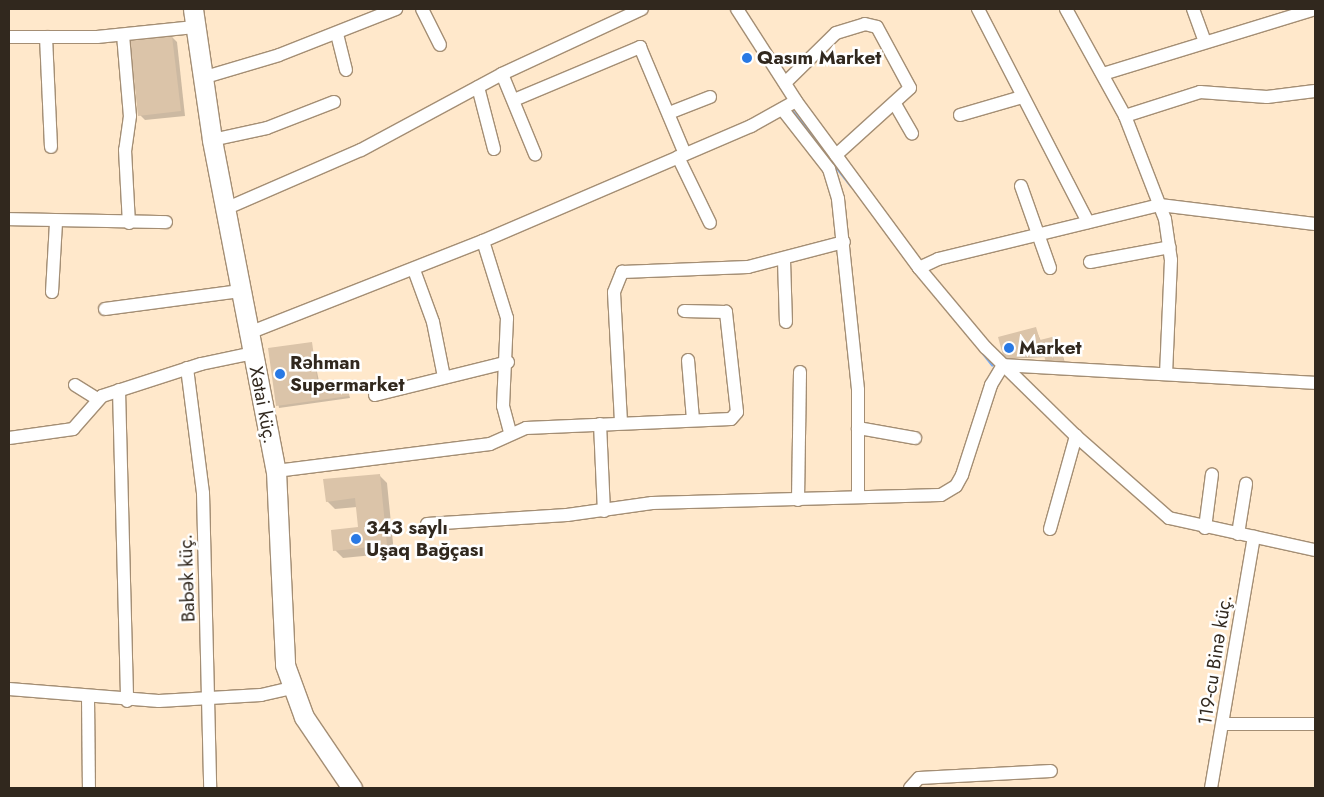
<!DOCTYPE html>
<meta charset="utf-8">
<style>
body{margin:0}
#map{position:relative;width:1324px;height:797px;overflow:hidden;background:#ffe8cb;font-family:Jost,sans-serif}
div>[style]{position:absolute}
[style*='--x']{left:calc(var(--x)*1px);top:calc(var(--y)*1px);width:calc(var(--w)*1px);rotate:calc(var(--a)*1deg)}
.shadow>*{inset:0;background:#0003}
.stream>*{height:3px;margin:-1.5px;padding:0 1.5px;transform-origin:1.5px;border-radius:1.5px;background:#7aacf3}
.building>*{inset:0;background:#dbc4a9}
.roads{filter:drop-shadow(1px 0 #a48e74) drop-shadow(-1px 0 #a48e74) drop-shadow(0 1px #a48e74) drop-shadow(0 -1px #a48e74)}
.street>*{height:12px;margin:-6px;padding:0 6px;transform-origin:6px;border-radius:6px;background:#fff}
.secondary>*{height:19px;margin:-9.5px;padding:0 9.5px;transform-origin:9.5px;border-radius:9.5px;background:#fff}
.dots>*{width:14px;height:14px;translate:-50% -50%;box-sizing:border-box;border:2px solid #fff;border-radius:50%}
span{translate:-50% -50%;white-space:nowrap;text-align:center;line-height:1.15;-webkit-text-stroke:5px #fff;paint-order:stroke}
.poi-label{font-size:19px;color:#31281e;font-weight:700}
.left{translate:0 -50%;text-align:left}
.street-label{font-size:19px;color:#31281e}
.frame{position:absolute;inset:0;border:10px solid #31281e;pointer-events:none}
</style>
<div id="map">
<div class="shadow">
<div style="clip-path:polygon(172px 37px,177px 42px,185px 116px,145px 120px,140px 115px)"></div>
<div style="clip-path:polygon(1035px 328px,1041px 341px,1058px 340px,1066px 366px,1046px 357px,1005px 359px)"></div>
<div style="clip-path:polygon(311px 343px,320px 386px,346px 383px,350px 398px,279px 408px,269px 350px)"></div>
<div style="clip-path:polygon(379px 475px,387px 483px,394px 553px,343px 558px,335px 550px,359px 528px,357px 507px,335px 509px,327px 501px)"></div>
</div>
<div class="stream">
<div style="--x:792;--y:111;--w:95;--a:51.8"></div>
<div style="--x:982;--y:352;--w:16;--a:52"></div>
</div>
<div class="building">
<div style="clip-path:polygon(172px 36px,181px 111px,138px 116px,130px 41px)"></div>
<div style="clip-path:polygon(1036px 327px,1040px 340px,1056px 336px,1065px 364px,1046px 363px,1044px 355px,1004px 359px,998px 337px)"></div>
<div style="clip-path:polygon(312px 342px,318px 385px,347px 381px,349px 396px,276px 406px,268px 348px)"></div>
<div style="clip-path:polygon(380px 474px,387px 545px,333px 551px,331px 530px,358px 527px,355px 498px,326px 502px,323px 479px)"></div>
</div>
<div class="roads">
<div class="street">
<div style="--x:422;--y:9;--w:40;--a:63.4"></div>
<div style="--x:737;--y:9;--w:109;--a:57.3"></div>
<div style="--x:796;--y:101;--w:207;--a:53.6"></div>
<div style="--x:919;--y:268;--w:104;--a:50.1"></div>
<div style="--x:986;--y:348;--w:126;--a:44.4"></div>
<div style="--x:1076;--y:436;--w:124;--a:41.4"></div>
<div style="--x:1169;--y:518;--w:149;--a:12.4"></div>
<div style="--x:978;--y:9;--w:240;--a:62.7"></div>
<div style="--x:1066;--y:9;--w:122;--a:61.1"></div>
<div style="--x:1125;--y:116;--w:110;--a:68.8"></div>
<div style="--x:1165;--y:219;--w:41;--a:81.7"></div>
<div style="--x:1171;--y:260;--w:114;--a:92.5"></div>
<div style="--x:1193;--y:9;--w:35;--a:70"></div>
<div style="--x:337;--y:34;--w:37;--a:76"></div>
<div style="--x:123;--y:35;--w:81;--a:85.1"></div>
<div style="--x:130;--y:116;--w:34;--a:98"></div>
<div style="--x:125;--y:150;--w:73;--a:86.9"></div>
<div style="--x:9;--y:37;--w:88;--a:0"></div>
<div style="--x:97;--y:37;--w:98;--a:-5.9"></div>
<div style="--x:46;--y:37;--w:110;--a:87.4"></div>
<div style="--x:502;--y:74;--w:87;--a:67.6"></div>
<div style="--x:1103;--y:74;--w:222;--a:-17"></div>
<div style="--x:202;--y:78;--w:80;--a:-16.6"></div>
<div style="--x:279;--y:55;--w:126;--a:-21.5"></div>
<div style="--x:785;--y:83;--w:71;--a:-44.4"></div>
<div style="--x:836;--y:33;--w:30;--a:-17"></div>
<div style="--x:865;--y:24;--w:12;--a:14"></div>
<div style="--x:877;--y:27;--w:69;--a:61.6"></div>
<div style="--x:910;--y:88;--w:100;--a:137.8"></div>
<div style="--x:478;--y:87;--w:64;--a:75.5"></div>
<div style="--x:514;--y:100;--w:137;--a:-22.8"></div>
<div style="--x:640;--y:47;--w:116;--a:67.2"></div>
<div style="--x:895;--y:104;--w:34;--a:60"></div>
<div style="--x:783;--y:110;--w:75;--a:52.1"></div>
<div style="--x:829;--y:169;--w:31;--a:73"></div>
<div style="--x:838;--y:199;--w:192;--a:84"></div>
<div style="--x:858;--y:390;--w:107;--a:90"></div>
<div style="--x:669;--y:113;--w:44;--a:-21.3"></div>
<div style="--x:960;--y:115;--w:65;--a:-16.2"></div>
<div style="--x:1125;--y:116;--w:79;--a:-17.7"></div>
<div style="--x:1200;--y:92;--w:67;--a:4.3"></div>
<div style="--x:1267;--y:97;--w:48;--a:-7.1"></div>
<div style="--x:212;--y:140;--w:56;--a:-12.3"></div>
<div style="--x:267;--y:128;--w:72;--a:-21.2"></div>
<div style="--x:678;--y:157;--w:73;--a:64.1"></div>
<div style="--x:1021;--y:186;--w:87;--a:70.5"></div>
<div style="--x:225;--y:209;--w:148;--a:-23.5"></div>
<div style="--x:361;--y:150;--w:160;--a:-28.3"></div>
<div style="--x:502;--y:74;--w:154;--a:-24.9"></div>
<div style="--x:9;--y:219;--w:157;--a:1.1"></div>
<div style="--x:483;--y:241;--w:81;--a:72.7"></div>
<div style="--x:507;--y:318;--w:88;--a:92.6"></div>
<div style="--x:503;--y:406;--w:28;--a:75"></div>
<div style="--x:784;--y:260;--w:62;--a:88.2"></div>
<div style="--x:1090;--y:262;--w:81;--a:-10.6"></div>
<div style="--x:919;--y:268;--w:21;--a:-25"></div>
<div style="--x:938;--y:259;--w:228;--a:-13.7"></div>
<div style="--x:1160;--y:205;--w:156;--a:7"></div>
<div style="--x:414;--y:270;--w:55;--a:69.9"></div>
<div style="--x:433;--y:322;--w:56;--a:78.7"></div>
<div style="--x:52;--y:292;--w:70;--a:-86.7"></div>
<div style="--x:105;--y:309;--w:136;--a:-7.6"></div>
<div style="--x:249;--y:333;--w:251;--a:-21.5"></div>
<div style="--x:483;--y:241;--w:292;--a:-23.2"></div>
<div style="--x:751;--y:126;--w:51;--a:-29.1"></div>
<div style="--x:688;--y:360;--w:60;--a:85.2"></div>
<div style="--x:1003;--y:365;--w:313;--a:3.3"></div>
<div style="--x:187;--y:368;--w:126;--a:82.7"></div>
<div style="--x:203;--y:493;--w:295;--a:88.6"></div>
<div style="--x:75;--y:385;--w:26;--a:32"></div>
<div style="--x:119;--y:390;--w:311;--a:88.5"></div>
<div style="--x:375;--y:395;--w:137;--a:-13.9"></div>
<div style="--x:621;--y:422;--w:130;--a:-93.1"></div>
<div style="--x:614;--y:292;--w:22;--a:-68"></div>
<div style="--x:622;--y:272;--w:126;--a:-2.3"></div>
<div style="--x:748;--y:267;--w:99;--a:-14.6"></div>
<div style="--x:600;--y:424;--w:87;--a:87.4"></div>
<div style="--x:858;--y:428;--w:58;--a:10"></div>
<div style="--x:9;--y:438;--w:65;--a:-8"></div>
<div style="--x:73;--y:429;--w:44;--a:-48.7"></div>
<div style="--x:102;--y:396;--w:104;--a:-17.9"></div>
<div style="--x:201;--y:364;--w:53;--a:-11.9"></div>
<div style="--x:276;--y:471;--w:216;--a:-7.2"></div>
<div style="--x:490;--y:444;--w:39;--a:-24"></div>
<div style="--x:526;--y:428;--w:205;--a:-2.5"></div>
<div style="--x:731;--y:419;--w:9;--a:-49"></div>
<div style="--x:737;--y:412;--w:101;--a:-96.3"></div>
<div style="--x:726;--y:312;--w:42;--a:-178.6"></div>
<div style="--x:798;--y:500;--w:128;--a:-89.1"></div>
<div style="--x:427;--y:524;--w:140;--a:-3.7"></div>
<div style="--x:567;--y:515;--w:86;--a:-8"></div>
<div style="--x:652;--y:503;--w:289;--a:-1.6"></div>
<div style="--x:941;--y:495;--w:17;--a:-31"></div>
<div style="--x:956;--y:486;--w:13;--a:-61"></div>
<div style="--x:962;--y:475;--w:95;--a:-72.1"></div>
<div style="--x:991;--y:385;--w:23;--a:-59"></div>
<div style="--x:1205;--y:528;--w:54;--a:-82.6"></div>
<div style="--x:1050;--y:529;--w:97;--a:-74.4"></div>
<div style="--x:1238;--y:534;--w:51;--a:-80.9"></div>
<div style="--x:9;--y:689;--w:150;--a:4.6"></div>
<div style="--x:159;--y:701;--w:102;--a:-3.4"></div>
<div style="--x:261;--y:695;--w:32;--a:-13"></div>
<div style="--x:88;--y:697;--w:91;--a:89.4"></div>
<div style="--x:1224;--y:724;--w:91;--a:0"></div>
<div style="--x:910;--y:788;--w:13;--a:-48"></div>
<div style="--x:919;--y:778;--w:132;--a:-3"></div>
<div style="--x:1211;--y:788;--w:255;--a:-80.3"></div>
</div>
<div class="secondary">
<div style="--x:193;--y:9;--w:132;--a:81.7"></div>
<div style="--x:212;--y:140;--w:337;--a:79.1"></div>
<div style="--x:276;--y:471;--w:194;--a:87.3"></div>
<div style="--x:285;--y:665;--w:55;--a:69.9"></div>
<div style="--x:304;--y:717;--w:86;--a:55.9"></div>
</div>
</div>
<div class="dots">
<div style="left:747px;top:58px;background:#2979e4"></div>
<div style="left:1009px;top:348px;background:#2979e4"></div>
<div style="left:280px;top:374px;background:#2979e4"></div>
<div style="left:356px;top:539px;background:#2979e4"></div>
</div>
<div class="poi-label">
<span class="left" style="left:757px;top:58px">Qasım Market</span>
<span class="left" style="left:1019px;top:348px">Market</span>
<span class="left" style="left:290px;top:374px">Rəhman<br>Supermarket</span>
<span class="left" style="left:366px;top:539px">343 saylı<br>Uşaq Bağçası</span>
</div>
<div class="street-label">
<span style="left:263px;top:405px;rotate:79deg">Xətai küç.</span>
<span style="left:187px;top:578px;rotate:-92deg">Babək küç.</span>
<span style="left:1215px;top:660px;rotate:-81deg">119-cu Binə küç.</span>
</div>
<div class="frame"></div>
</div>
